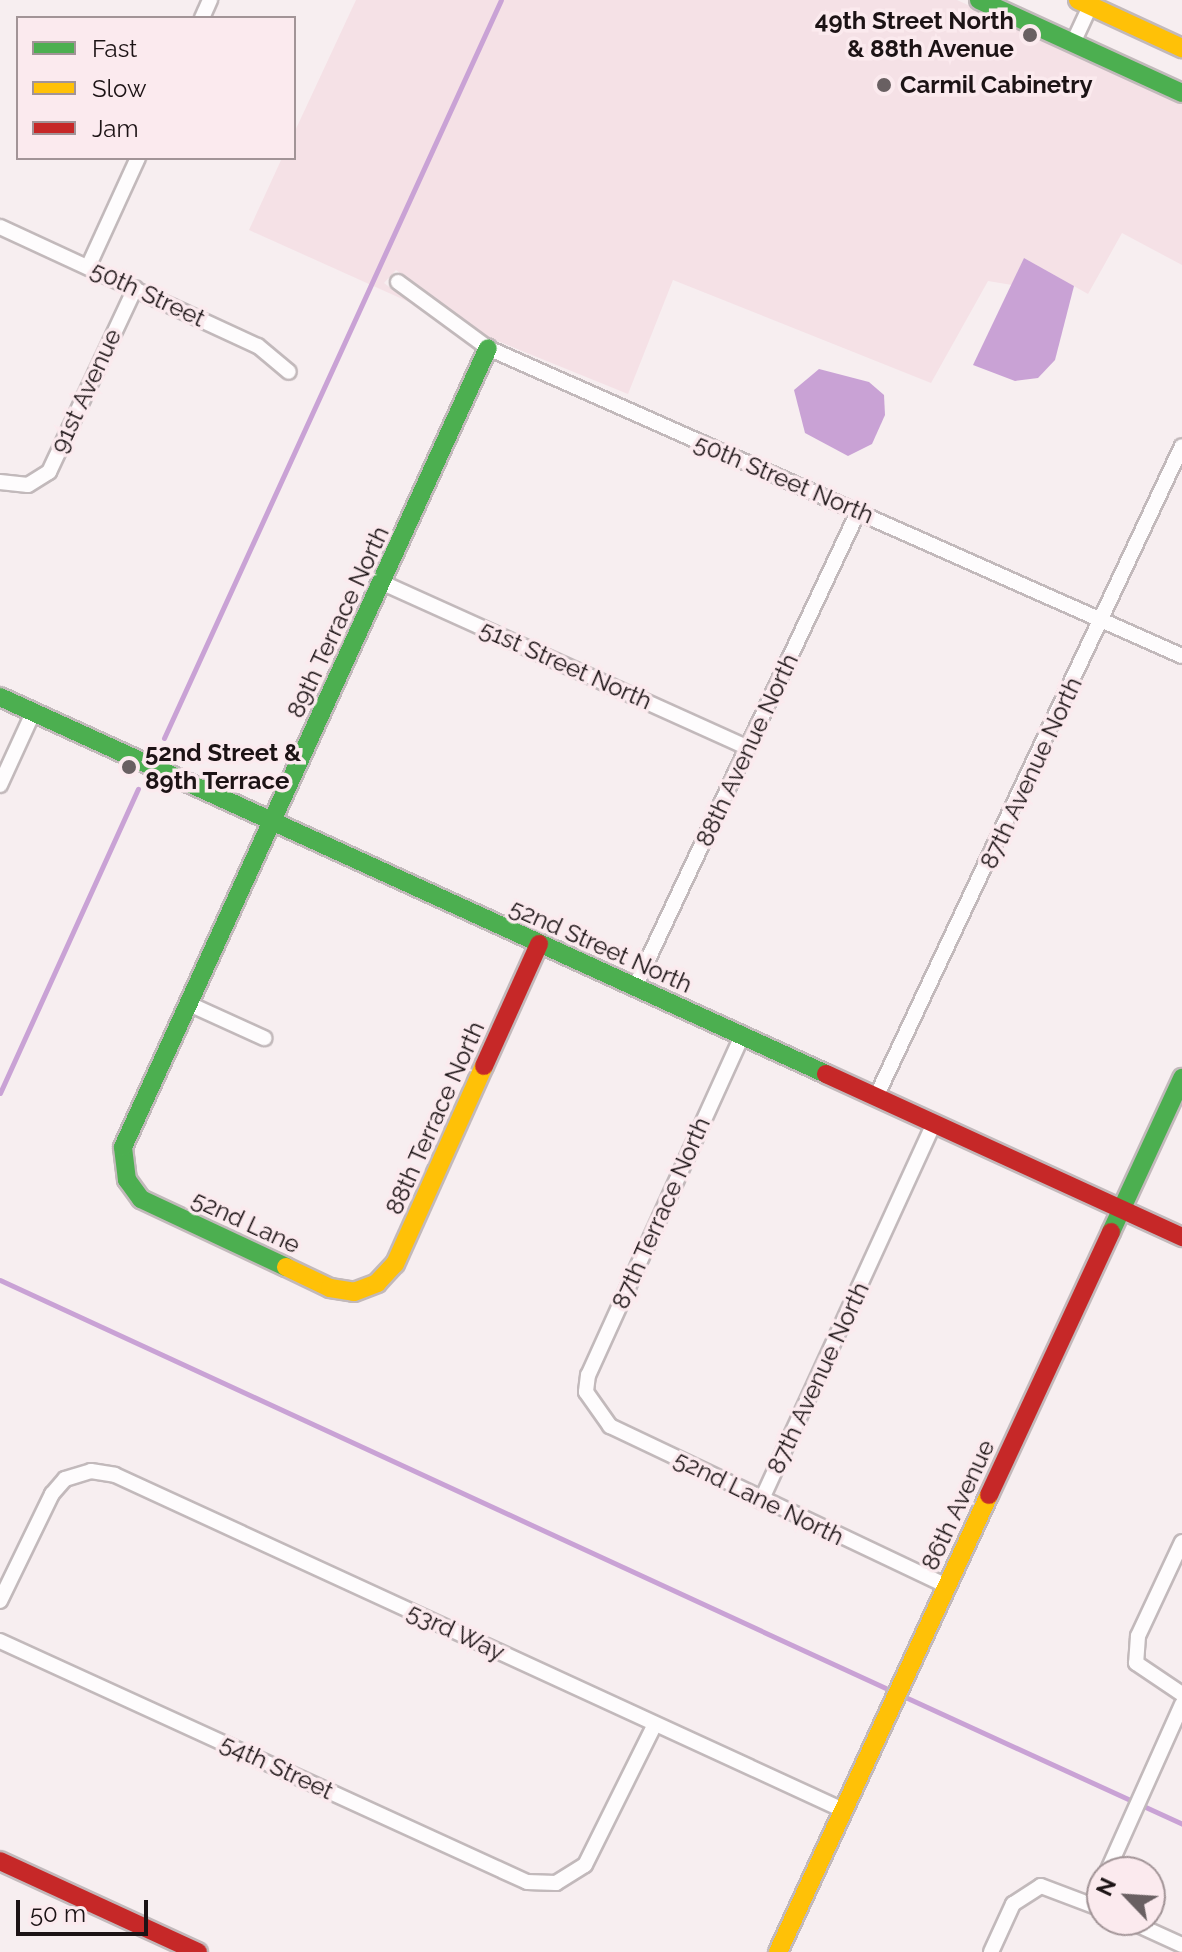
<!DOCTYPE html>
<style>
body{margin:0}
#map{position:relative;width:1182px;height:1952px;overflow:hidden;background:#f7eef0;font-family:Raleway,sans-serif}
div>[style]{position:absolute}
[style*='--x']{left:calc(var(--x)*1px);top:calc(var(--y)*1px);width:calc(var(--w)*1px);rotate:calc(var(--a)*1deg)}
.built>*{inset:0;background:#f5e1e6}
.water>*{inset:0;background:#c9a2d5}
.stream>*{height:5px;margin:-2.5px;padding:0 2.5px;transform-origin:2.5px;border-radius:2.5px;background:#c9a2d5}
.roads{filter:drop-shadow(2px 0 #c2b9bb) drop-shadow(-2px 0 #c2b9bb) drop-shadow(0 2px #c2b9bb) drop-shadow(0 -2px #c2b9bb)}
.street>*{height:14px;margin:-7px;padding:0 7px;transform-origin:7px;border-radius:7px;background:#fefcfd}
.fast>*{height:18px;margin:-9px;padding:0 9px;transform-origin:9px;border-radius:9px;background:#4caf50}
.slow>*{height:18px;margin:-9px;padding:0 9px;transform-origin:9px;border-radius:9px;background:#ffc107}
.jam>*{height:18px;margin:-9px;padding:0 9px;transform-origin:9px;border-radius:9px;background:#c62828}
.dots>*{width:22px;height:22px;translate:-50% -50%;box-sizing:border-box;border:4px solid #fbeaee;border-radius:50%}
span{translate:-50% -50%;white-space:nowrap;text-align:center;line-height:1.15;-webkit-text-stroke:7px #fbeaee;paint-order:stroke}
.poi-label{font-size:24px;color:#1c1315;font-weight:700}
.right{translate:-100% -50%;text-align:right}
.left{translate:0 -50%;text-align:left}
.street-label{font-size:24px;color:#1c1315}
.legend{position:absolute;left:16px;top:16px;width:280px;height:144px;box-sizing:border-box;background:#fbeaee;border:2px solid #a29497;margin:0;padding:10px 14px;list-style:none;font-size:24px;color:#1c1315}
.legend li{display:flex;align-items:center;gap:16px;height:40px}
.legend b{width:40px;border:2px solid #a29497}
.north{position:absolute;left:1086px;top:1856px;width:80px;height:80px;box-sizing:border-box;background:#fbeaee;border:2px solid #a29497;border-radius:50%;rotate:295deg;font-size:22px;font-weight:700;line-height:32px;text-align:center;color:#1c1315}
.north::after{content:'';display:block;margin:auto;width:28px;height:36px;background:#696062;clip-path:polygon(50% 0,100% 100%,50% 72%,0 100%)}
.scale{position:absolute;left:16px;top:1900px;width:132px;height:36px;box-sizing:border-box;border:4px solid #1c1315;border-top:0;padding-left:10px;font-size:24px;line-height:28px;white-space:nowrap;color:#1c1315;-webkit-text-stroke:6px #fbeaee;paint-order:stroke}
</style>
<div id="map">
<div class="built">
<div style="clip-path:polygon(356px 0,957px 0,1182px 103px,1182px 265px,1122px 233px,1088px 294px,1024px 258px,1012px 285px,988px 281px,931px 383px,673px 280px,628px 394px,488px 337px,396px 270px,384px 283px,409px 302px,249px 230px,282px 158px,294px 158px,294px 133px)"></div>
</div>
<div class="water">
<div style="clip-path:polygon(1024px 258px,1074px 286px,1055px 360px,1038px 378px,1015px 381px,973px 365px)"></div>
<div style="clip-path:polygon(819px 369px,869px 382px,884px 395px,885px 415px,872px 444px,848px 456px,805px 433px,794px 390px)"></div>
</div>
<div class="stream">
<div style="--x:164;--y:738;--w:811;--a:-65.46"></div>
<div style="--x:0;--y:1093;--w:334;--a:-65.6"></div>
<div style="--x:0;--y:1280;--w:984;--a:24.74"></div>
<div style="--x:903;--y:1696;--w:307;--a:24.6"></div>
</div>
<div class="roads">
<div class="street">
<div style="--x:202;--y:18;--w:20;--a:-66"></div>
<div style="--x:1073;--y:43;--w:47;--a:-65.1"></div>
<div style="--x:0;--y:227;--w:284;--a:24.8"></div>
<div style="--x:258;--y:346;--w:40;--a:40"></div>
<div style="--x:88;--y:267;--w:120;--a:-65.4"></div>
<div style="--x:398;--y:282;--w:112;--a:36.3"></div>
<div style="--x:488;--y:348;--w:759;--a:23.93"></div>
<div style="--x:0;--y:482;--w:28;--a:6"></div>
<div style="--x:28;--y:485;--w:25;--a:-32"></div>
<div style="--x:49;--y:472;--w:203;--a:-64.9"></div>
<div style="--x:383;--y:583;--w:401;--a:24.3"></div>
<div style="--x:0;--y:785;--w:79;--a:-65.4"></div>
<div style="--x:635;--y:987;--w:525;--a:-64.85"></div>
<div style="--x:187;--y:1003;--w:85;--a:24.4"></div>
<div style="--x:742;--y:1036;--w:372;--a:114.4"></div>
<div style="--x:588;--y:1375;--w:17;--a:97"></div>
<div style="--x:586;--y:1392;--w:42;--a:54.8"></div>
<div style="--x:610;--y:1426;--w:373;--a:25.4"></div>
<div style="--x:876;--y:1097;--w:719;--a:-64.82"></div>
<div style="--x:761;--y:1501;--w:415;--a:-65.4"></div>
<div style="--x:1182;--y:1542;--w:104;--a:115.1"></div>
<div style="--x:1138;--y:1636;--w:27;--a:94"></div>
<div style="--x:1136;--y:1663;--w:55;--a:34"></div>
<div style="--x:0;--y:1601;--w:119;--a:-64.1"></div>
<div style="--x:52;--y:1494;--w:20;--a:-49"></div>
<div style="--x:65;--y:1479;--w:27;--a:-17"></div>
<div style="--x:91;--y:1471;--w:24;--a:9"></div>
<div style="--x:115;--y:1475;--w:801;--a:24.71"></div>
<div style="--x:0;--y:1641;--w:579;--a:24.57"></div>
<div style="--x:527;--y:1882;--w:29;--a:2"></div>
<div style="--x:556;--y:1883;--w:34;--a:-32"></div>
<div style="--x:585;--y:1865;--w:157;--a:-63.6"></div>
<div style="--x:1107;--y:1872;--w:184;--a:-65.9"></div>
<div style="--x:1092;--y:1904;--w:24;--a:-66"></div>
<div style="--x:1127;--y:1920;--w:60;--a:24.4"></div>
<div style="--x:991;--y:1952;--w:53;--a:-65.4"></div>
<div style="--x:1013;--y:1904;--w:33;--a:-33"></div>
<div style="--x:1041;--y:1886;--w:65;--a:20.7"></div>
</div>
<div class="fast">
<div style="--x:979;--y:0;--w:223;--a:24.6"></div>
<div style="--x:0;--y:697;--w:908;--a:24.53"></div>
<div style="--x:1111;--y:1232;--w:170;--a:-65.2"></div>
<div style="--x:286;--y:1267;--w:160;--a:-154.9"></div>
<div style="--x:141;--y:1199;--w:24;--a:-126"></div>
<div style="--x:127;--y:1180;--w:33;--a:-97"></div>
<div style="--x:123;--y:1147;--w:878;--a:-65.45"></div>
</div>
<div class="slow">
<div style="--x:1078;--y:0;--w:115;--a:24.8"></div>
<div style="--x:286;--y:1267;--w:49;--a:25.5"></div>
<div style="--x:330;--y:1288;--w:24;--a:9"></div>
<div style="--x:354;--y:1292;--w:25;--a:-21"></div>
<div style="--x:377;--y:1283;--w:26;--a:-47"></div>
<div style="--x:395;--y:1264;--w:217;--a:-65.8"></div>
<div style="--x:778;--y:1952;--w:503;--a:-65.22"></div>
</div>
<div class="jam">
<div style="--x:484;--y:1066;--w:134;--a:-65.7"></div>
<div style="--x:826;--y:1074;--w:392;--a:24.6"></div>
<div style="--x:989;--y:1495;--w:290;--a:-65.1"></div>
<div style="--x:0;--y:1861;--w:218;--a:24.7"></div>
</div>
</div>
<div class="dots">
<div style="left:1030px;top:35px;background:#696062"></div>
<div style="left:884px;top:85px;background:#696062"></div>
<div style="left:129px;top:767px;background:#696062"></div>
</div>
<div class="poi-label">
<span class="right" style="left:1014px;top:35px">49th Street North<br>&amp; 88th Avenue</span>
<span class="left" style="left:900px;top:85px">Carmil Cabinetry</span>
<span class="left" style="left:145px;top:767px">52nd Street &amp;<br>89th Terrace</span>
</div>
<div class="street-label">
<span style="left:148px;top:294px;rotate:25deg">50th Street</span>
<span style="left:86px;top:391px;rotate:-65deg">91st Avenue</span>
<span style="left:784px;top:479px;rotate:23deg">50th Street North</span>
<span style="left:338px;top:622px;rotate:-65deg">89th Terrace North</span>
<span style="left:566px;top:665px;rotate:24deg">51st Street North</span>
<span style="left:747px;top:750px;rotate:-65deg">88th Avenue North</span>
<span style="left:1031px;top:773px;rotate:-65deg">87th Avenue North</span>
<span style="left:601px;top:946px;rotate:24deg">52nd Street North</span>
<span style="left:435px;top:1118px;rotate:-66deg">88th Terrace North</span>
<span style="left:661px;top:1213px;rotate:-66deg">87th Terrace North</span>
<span style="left:246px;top:1222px;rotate:25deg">52nd Lane</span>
<span style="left:818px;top:1378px;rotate:-65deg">87th Avenue North</span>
<span style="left:759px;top:1498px;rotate:26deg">52nd Lane North</span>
<span style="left:958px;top:1505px;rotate:-65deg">86th Avenue</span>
<span style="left:456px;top:1632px;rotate:25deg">53rd Way</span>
<span style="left:277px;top:1767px;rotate:25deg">54th Street</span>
</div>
<ul class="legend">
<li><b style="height:10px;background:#4caf50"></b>Fast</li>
<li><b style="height:10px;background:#ffc107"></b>Slow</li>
<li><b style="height:10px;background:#c62828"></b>Jam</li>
</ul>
<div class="north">N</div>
<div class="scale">50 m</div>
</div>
